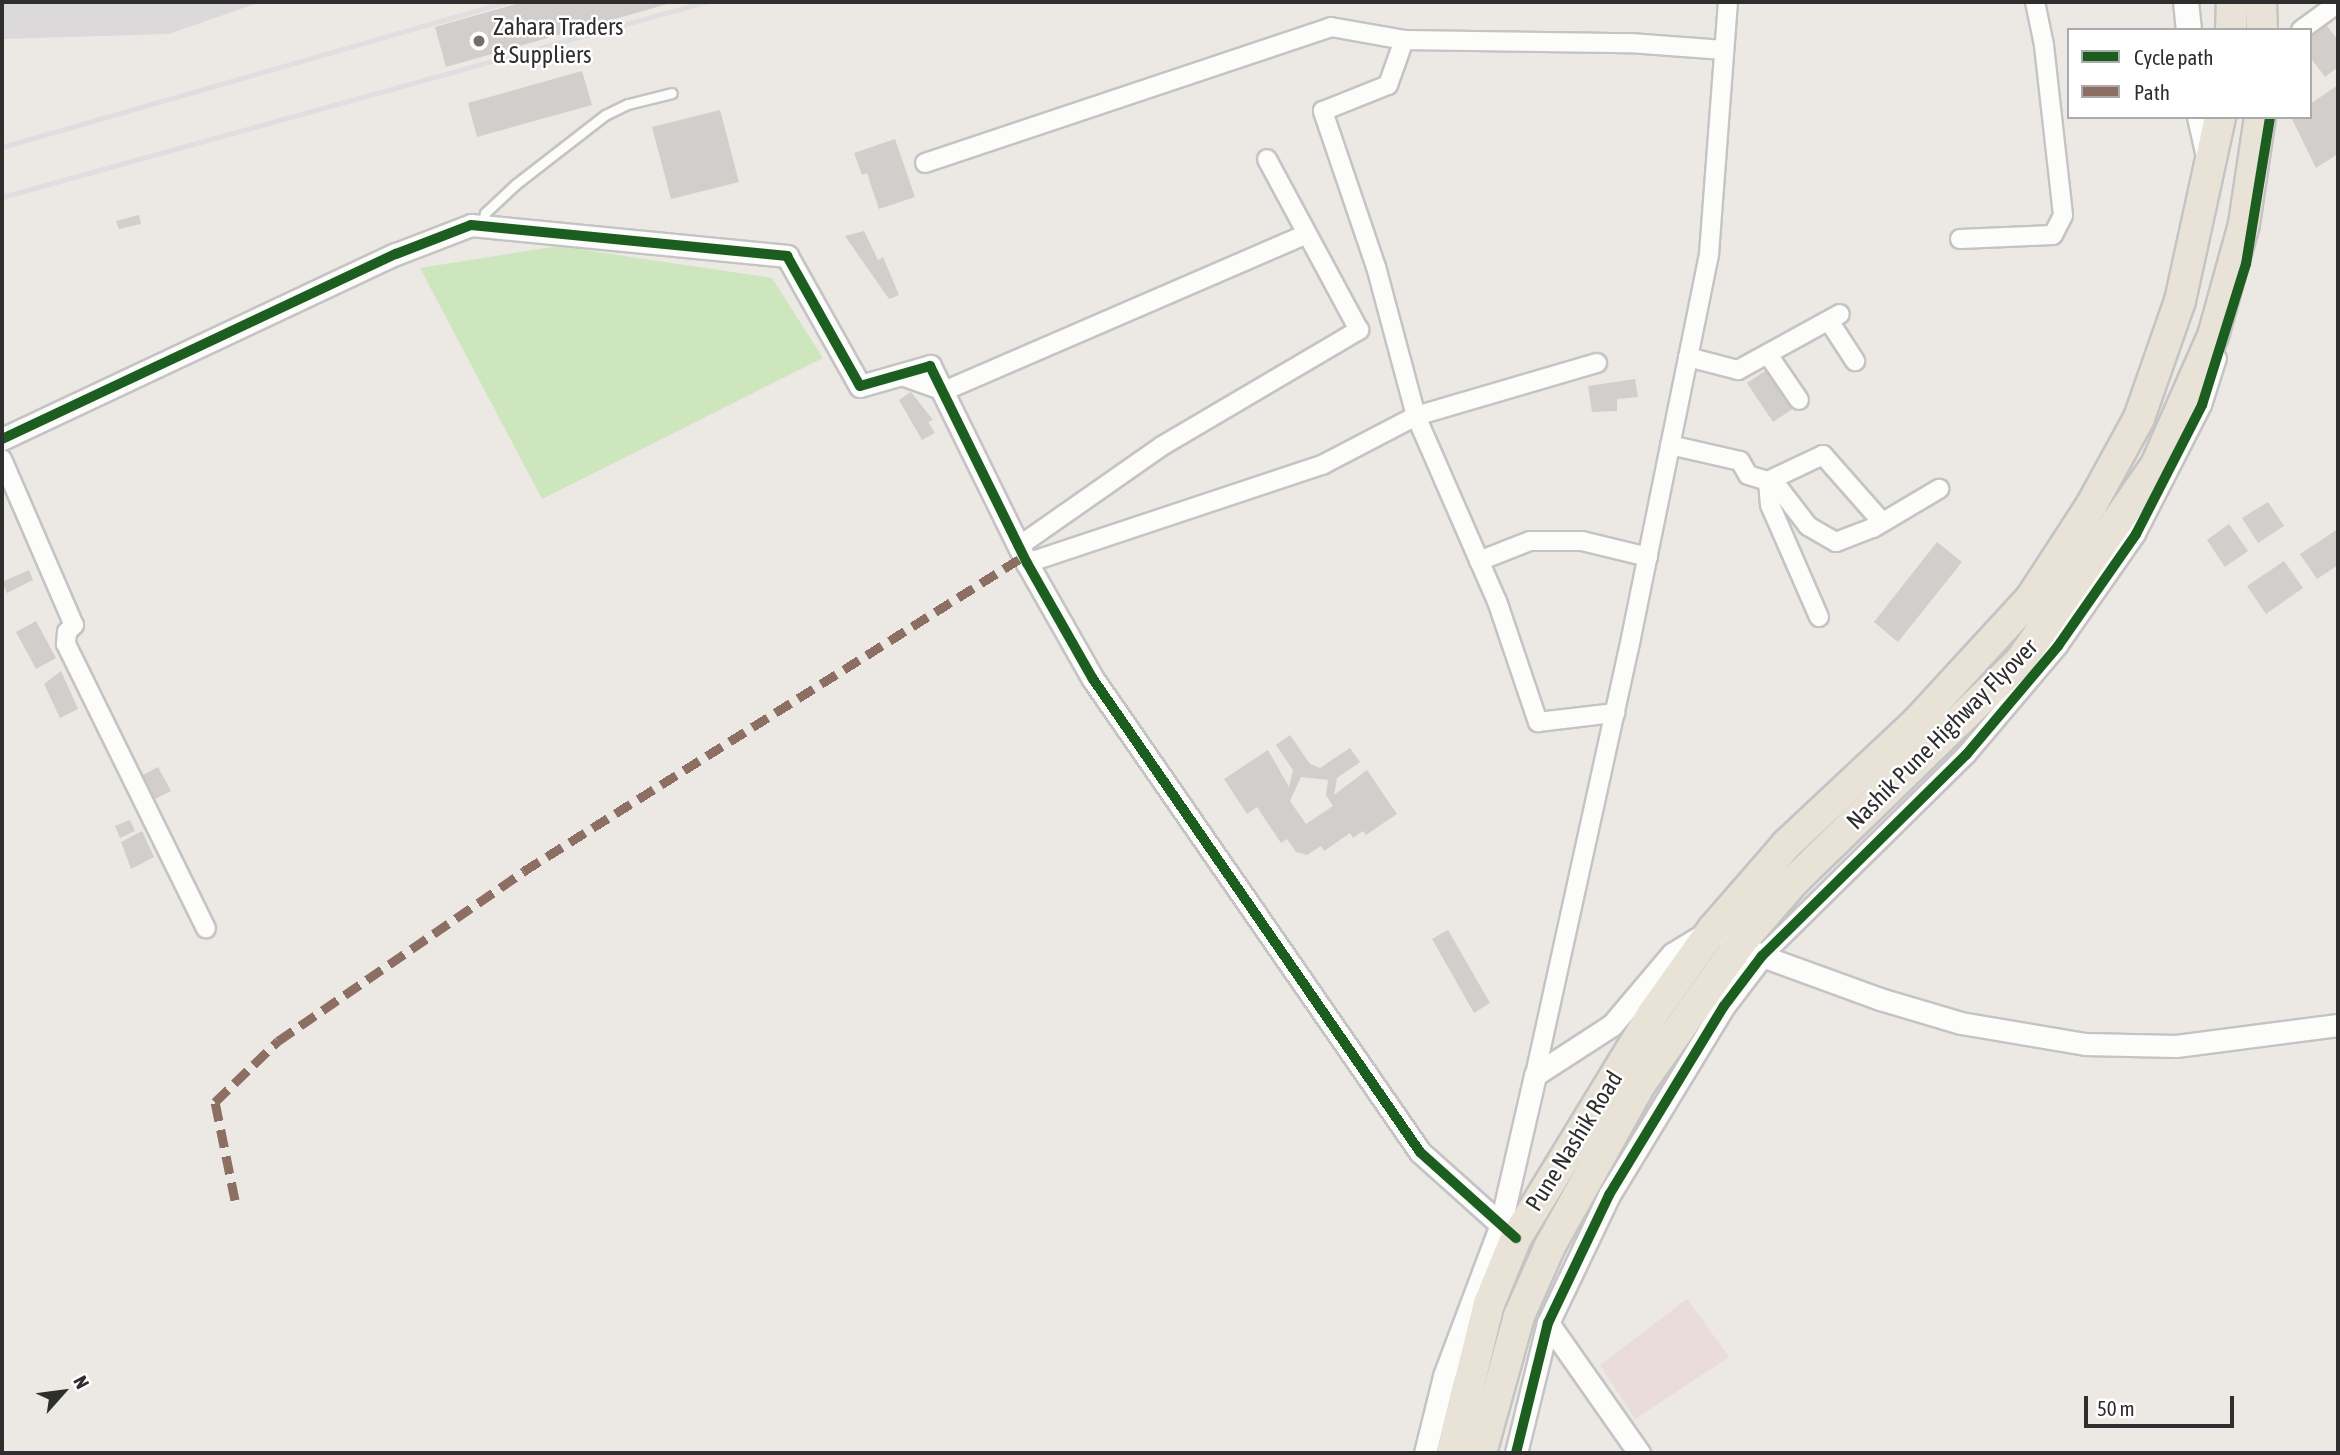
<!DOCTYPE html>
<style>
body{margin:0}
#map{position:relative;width:2340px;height:1455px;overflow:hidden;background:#ece8e4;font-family:"Asap Condensed",sans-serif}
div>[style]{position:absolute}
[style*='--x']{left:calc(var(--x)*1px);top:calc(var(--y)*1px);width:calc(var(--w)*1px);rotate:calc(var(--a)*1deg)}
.industrial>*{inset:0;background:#dcd9db}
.medical>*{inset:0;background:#e9dcdb}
.green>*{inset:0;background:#cee6be}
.building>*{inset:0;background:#d1cecb}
.roads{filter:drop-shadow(2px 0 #c5c4c5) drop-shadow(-2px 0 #c5c4c5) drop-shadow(0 2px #c5c4c5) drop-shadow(0 -2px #c5c4c5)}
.service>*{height:9px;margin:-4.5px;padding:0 4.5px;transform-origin:4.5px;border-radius:4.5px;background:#fcfcfb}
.minor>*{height:18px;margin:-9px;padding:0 9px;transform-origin:9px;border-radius:9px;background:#fcfcfb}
.tertiary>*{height:21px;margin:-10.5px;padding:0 10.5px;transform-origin:10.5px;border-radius:10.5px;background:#fcfcfb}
.secondary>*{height:24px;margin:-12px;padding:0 12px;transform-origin:12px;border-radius:12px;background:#fcfcfb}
.trunk>*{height:30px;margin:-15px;padding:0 15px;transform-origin:15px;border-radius:15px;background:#e9e2d6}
.rail>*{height:5px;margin:-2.5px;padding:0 2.5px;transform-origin:2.5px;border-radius:2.5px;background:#dfdfe1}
.quiet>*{height:9px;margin-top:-4.5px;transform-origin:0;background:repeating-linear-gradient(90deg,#8d6e63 0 18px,transparent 0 27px)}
.cycleway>*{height:10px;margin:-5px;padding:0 5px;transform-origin:5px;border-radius:5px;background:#1b5e20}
.dots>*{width:19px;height:19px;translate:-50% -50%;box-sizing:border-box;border:4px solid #fff;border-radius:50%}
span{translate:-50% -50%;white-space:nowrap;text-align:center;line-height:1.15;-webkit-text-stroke:5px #fff;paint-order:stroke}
.poi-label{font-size:24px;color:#2e2e2e}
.left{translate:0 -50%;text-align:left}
.street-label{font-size:24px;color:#2e2e2e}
.frame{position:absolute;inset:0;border:4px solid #2e2e2e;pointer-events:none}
.legend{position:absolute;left:2067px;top:28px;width:245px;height:91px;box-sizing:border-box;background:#fff;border:2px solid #ababab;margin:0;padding:9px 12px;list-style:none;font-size:21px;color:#2e2e2e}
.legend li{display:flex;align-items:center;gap:14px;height:35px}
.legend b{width:35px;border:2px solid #ababab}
.north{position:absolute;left:28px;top:1357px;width:70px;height:70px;-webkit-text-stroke:5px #fff;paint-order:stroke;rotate:62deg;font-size:19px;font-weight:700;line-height:28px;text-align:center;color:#2e2e2e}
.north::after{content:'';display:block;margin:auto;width:24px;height:32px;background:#2e2e2e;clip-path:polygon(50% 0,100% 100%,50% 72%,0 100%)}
.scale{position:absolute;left:2084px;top:1396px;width:150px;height:32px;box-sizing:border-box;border:4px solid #2e2e2e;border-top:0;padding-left:9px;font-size:21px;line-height:24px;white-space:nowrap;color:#2e2e2e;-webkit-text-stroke:5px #fff;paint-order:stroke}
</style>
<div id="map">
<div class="industrial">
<div style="clip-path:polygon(2px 2px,260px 2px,169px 34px,2px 39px)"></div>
</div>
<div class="medical">
<div style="clip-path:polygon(1687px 1299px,1729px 1357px,1635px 1419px,1600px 1365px)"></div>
</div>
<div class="green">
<div style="clip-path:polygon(558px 246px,772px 278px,823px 358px,542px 499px,420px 268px)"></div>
</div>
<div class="building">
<div style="clip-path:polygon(523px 2px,671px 2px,671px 3px,446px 67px,435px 27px)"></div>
<div style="clip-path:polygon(2324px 22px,2338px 40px,2338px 67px,2325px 77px,2310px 57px,2310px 32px)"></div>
<div style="clip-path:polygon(582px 71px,592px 105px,477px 137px,468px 103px)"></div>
<div style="clip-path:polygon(2338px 85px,2338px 154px,2316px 168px,2291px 117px,2310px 117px,2310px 104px)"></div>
<div style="clip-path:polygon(720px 110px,739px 182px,671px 199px,652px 127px)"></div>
<div style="clip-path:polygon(895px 139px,915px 197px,879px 209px,867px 173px,862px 175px,854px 153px)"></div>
<div style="clip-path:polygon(139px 215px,141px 224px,119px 229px,116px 221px)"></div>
<div style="clip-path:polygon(864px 231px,878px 260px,883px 257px,899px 295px,889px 299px,845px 236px)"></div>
<div style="clip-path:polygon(1771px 367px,1797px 406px,1773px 422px,1747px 383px)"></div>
<div style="clip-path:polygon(1635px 379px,1638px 397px,1617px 399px,1617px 411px,1592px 412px,1588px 386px)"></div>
<div style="clip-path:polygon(911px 392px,933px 420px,928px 422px,935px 433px,922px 440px,899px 400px)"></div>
<div style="clip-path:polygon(2268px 502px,2284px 526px,2258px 543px,2242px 518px)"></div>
<div style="clip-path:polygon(2229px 524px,2248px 551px,2225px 567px,2207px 540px)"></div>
<div style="clip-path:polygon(2338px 529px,2338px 565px,2317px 579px,2300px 554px)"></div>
<div style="clip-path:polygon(1937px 542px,1962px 562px,1898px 642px,1874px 622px)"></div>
<div style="clip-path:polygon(2284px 561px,2303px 588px,2266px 614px,2247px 586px)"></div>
<div style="clip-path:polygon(29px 570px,33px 580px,7px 593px,2px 582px)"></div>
<div style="clip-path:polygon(36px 621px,56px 658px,36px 669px,16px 632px)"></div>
<div style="clip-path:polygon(61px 671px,78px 709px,60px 718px,44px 684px)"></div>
<div style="clip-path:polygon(evenodd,1290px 735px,1310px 764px,1320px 768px,1350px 748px,1360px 762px,1337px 778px,1334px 795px,1367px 770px,1397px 814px,1366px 835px,1363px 831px,1353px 838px,1350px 833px,1324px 851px,1321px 846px,1307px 855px,1296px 852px,1287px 839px,1281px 843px,1257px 807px,1247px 814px,1224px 779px,1268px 750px,1289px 787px,1293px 770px,1276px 745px,1290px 735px,1301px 777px,1328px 780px,1326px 795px,1333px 806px,1306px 824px,1290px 801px,1301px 777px)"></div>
<div style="clip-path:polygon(158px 767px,171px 791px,153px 800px,141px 776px)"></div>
<div style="clip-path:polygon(130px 820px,135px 831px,120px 838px,115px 826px)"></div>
<div style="clip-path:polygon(142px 831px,154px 857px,131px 869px,121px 842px)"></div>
<div style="clip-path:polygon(1448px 930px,1490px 1003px,1474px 1013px,1432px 939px)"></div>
</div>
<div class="roads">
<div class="service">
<div style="--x:482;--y:226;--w:13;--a:-77"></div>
<div style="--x:485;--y:213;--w:42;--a:-43.1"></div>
<div style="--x:516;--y:184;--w:113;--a:-37.8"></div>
<div style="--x:605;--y:115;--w:25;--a:-26"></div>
<div style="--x:628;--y:104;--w:45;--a:-14"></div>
</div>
<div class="minor">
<div style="--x:2301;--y:30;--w:46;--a:-36.1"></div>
<div style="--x:925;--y:163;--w:428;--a:-18.5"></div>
<div style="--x:1331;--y:27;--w:74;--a:10.1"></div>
<div style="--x:1960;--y:239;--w:93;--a:-2.5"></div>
<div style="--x:2053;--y:235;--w:22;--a:-63"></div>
<div style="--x:2063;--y:215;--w:171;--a:-96.4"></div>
<div style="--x:2044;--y:45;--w:44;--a:-101.8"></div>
<div style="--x:1829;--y:321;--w:48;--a:57"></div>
<div style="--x:1769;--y:356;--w:53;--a:55.7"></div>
<div style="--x:1688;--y:357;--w:52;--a:14.6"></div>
<div style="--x:1738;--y:370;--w:116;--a:-28.8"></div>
<div style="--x:1597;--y:363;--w:189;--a:163.7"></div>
<div style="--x:1416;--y:416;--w:202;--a:66.4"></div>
<div style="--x:1497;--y:601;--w:128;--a:71.3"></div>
<div style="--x:1538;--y:722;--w:78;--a:-6.7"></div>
<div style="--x:899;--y:375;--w:48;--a:19.6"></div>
<div style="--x:944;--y:391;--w:395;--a:-23.4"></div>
<div style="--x:1670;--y:445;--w:72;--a:12.9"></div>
<div style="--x:1740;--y:461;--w:16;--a:60"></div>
<div style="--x:1748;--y:475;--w:28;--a:17"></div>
<div style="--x:1775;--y:483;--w:54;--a:52.5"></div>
<div style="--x:1808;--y:526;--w:32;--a:30"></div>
<div style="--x:1836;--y:542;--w:40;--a:-21"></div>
<div style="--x:1873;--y:528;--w:77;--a:-30.6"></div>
<div style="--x:2;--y:459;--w:181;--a:66.6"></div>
<div style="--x:74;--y:625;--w:10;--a:135"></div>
<div style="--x:67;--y:632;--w:12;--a:95"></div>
<div style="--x:66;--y:644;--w:317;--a:63.8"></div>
<div style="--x:1019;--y:546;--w:174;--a:-35"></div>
<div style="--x:1162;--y:446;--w:229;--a:-30.5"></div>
<div style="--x:1359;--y:330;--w:194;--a:-118.3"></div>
<div style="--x:1479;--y:561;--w:55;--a:-21.4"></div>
<div style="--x:1530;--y:541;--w:52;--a:0"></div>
<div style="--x:1582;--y:541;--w:68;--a:13.6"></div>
<div style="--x:1027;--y:563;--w:311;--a:-18.4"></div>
<div style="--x:1322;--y:465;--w:106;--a:-27.5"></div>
<div style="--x:1416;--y:416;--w:154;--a:-105"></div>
<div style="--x:1376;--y:267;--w:165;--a:-108.8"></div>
<div style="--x:1323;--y:111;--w:70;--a:-21.8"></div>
<div style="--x:1388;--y:85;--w:48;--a:-70.4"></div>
<div style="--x:1404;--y:40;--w:226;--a:0.8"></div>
<div style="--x:1630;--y:43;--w:94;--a:4.3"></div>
<div style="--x:1819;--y:617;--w:122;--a:-113.6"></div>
<div style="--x:1770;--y:505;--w:24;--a:-95"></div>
<div style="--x:1768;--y:481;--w:61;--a:-25.3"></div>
<div style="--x:1823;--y:455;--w:89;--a:48.6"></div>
<div style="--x:1762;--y:956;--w:286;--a:-44.6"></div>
<div style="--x:1966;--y:755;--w:143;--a:-49.8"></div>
<div style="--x:2058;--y:646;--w:136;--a:-55.1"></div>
<div style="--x:2136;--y:534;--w:145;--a:-62.9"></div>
<div style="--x:2202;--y:405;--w:49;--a:-72.3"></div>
<div style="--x:1535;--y:1075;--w:447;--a:-77.6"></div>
<div style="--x:1631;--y:638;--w:392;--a:-78.5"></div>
<div style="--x:1709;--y:254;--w:253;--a:-85.7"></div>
</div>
<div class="tertiary">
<div style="--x:2;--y:439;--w:435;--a:-25.2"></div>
<div style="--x:396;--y:254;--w:80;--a:-21.1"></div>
<div style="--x:471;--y:225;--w:318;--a:5.6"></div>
<div style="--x:787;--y:256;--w:149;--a:60.7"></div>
<div style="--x:860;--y:386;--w:73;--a:-15.9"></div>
<div style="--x:930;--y:366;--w:220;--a:63.8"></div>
<div style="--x:1027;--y:563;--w:133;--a:60.4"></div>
<div style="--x:1093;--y:679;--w:575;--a:55.34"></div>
<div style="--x:1420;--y:1152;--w:129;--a:41.9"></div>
<div style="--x:1548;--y:1323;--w:159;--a:55"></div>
<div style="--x:1425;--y:1453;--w:79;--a:-76.1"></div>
<div style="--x:1444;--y:1376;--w:159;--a:-69.4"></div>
<div style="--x:1500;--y:1227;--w:156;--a:-77"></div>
<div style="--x:1535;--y:1075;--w:92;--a:-33"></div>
<div style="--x:1612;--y:1025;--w:93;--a:-49.8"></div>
<div style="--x:1672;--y:954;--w:48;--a:-31.4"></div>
<div style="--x:1713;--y:929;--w:56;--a:28.9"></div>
<div style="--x:1762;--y:956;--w:126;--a:20"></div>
<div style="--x:1880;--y:999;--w:84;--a:16.5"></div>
<div style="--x:1961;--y:1023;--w:126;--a:9.6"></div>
<div style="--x:2085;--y:1044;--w:91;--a:1.3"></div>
<div style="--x:2176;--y:1046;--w:163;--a:-7.4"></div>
<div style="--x:1516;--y:1453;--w:134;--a:-76.2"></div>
<div style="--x:1548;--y:1323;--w:142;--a:-64.5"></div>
<div style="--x:1609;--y:1195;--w:221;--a:-58.7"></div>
<div style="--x:1724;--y:1006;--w:63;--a:-52.8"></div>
</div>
<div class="secondary">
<div style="--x:2186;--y:2;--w:28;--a:84"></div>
<div style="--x:2200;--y:117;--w:45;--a:77.2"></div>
</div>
<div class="trunk">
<div style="--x:2261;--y:2;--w:28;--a:88"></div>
<div style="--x:2231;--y:30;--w:28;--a:-88"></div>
<div style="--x:1452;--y:1453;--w:154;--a:-76.1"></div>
<div style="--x:1489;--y:1304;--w:71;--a:-67.8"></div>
<div style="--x:1516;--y:1238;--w:261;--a:-58.6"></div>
<div style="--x:1652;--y:1015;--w:105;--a:-54.7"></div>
<div style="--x:1713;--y:929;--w:113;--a:-49"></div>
<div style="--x:1787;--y:844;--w:177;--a:-43.2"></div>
<div style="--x:1916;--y:723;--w:170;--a:-47.4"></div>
<div style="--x:2031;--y:598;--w:112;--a:-57"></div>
<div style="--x:2092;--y:504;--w:98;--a:-61.3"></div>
<div style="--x:2139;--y:418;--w:124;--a:-70.7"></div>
<div style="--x:2180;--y:301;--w:188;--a:-77.7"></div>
<div style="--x:1481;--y:1453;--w:142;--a:-74.5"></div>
<div style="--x:1519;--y:1316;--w:77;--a:-66.1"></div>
<div style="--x:1550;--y:1246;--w:187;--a:-60.8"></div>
<div style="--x:1641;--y:1083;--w:171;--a:-54.7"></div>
<div style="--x:1740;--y:943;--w:84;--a:-48.9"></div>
<div style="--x:1795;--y:880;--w:315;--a:-44.2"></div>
<div style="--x:2021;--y:660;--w:237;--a:-55.3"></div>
<div style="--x:2156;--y:465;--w:141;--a:-66.2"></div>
<div style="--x:2213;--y:336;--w:116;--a:-74.5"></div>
<div style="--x:2244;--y:224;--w:108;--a:-81.5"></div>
</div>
</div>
<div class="rail">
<div style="--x:2;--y:147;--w:524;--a:-16.05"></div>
<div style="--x:2;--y:197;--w:730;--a:-15.5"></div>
</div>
<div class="quiet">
<div style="--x:235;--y:1200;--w:100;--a:-101.5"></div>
<div style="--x:215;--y:1102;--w:88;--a:-44.1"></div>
<div style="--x:278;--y:1041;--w:299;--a:-34.6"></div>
<div style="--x:524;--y:871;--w:591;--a:-32.21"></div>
</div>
<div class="cycleway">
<div style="--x:2;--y:439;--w:435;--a:-25.2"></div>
<div style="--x:396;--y:254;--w:80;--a:-21.1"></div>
<div style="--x:471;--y:225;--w:318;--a:5.6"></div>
<div style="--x:787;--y:256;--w:149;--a:60.7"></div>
<div style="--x:860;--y:386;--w:73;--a:-15.9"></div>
<div style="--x:930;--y:366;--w:220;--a:63.8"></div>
<div style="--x:1027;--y:563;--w:133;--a:60.4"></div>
<div style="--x:1093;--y:679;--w:575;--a:55.34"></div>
<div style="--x:1420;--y:1152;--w:129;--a:41.9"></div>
<div style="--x:1516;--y:1453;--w:134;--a:-76.2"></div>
<div style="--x:1548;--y:1323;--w:142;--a:-64.5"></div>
<div style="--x:1609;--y:1195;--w:221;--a:-58.7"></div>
<div style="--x:1724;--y:1006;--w:63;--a:-52.8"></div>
<div style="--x:1762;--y:956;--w:286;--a:-44.6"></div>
<div style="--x:1966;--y:755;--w:143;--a:-49.8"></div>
<div style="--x:2058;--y:646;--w:136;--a:-55.1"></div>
<div style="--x:2136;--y:534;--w:145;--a:-62.9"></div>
<div style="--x:2202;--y:405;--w:148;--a:-72.7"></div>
<div style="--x:2246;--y:264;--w:149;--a:-80.7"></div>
</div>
<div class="dots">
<div style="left:479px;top:41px;background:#706f6e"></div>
</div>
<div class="poi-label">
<span class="left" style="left:493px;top:41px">Zahara Traders<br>&amp; Suppliers</span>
</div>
<div class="street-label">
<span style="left:1942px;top:734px;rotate:-45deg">Nashik Pune Highway Flyover</span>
<span style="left:1574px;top:1141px;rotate:-58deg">Pune Nashik Road</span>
</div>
<div class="frame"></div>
<ul class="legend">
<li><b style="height:9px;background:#1b5e20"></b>Cycle path</li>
<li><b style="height:9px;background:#8d6e63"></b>Path</li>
</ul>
<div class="north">N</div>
<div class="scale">50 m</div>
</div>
